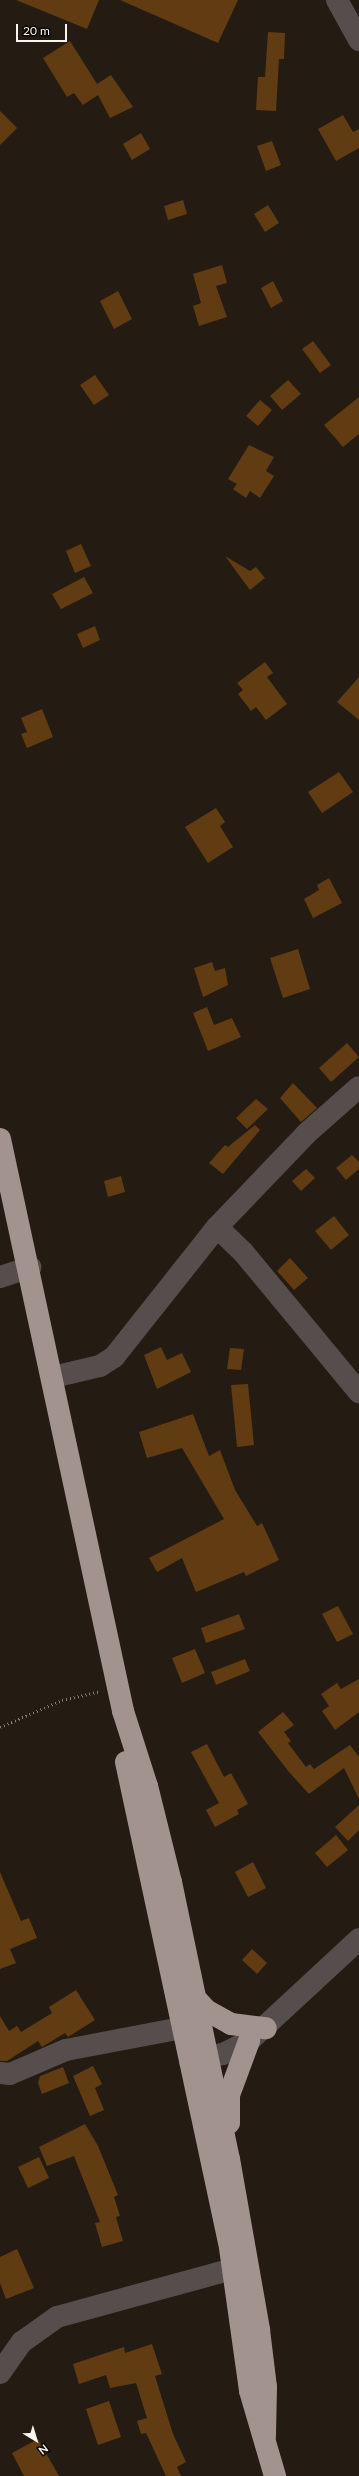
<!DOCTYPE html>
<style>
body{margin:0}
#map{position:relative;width:359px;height:2476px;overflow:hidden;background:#241b13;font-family:Lato,sans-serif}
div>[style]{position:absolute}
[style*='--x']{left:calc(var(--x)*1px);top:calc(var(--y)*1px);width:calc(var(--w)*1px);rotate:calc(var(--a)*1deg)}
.building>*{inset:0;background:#613c13}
.path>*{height:2.5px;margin-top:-1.25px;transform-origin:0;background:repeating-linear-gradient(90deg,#847d76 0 1px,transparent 0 4px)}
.minor>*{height:22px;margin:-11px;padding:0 11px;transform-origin:11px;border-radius:11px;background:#554e4c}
.highway>*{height:22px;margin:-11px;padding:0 11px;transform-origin:11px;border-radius:11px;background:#a2938e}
span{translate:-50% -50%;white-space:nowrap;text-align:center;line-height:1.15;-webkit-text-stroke:4px #0a0704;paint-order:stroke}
.north{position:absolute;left:16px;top:2420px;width:40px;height:40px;-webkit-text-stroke:3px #0a0704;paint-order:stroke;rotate:142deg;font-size:11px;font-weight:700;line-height:16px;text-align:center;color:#faf4ee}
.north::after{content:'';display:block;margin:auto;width:14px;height:18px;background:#faf4ee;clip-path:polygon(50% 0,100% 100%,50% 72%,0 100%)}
.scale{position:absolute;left:16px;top:24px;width:51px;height:18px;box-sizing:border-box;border:2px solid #faf4ee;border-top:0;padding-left:5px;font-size:12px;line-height:14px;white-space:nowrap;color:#faf4ee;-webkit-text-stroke:3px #0a0704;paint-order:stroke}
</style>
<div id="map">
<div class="building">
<div style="clip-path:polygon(16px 0,99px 0,87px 29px)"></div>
<div style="clip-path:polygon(120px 0,238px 0,218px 43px)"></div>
<div style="clip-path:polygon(268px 32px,285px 33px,284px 59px,279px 59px,276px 111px,256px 110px,258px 77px,265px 77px)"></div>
<div style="clip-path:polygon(70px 41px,97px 84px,111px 75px,133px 107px,110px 118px,98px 95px,83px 105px,74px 93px,67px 97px,43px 58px)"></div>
<div style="clip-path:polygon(0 111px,17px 128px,0 145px)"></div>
<div style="clip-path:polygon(343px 115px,353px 132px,359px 129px,359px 148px,336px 161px,318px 129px)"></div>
<div style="clip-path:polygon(141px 133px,150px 149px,132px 160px,123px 144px)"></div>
<div style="clip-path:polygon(272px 141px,281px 165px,266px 171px,257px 146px)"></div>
<div style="clip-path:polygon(183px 200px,187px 214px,168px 220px,164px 206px)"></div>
<div style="clip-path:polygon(268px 205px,279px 223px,265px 232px,254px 214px)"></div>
<div style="clip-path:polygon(222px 265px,227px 283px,216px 286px,227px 317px,199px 326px,193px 306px,201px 303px,193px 274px)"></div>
<div style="clip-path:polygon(273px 281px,283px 301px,271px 308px,261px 288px)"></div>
<div style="clip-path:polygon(118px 291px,132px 319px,114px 329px,100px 301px)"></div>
<div style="clip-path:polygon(313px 341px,331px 365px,320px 373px,302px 349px)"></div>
<div style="clip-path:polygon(95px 375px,109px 395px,94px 405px,80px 385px)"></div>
<div style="clip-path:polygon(288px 380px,301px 394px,282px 410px,270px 396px)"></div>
<div style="clip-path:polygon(359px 397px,359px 434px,343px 447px,324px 425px)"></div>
<div style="clip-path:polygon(260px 400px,272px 410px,258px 426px,246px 416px)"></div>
<div style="clip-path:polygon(249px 445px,274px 457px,266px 471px,274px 476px,260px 498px,250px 491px,246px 498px,233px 489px,237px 484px,228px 479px)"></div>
<div style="clip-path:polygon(81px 544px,91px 566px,75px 573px,66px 551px)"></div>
<div style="clip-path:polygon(225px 556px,250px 571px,256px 567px,265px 578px,250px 590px)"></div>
<div style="clip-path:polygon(84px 577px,93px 593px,61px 609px,52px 594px)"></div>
<div style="clip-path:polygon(95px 626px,100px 640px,83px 648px,77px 634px)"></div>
<div style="clip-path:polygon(265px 662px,273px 673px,267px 677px,287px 704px,266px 720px,256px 707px,251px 711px,238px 694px,243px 690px,237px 683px)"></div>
<div style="clip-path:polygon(359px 677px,359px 720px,337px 702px)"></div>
<div style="clip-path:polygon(42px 709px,53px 737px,27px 748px,21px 734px,27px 732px,21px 718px)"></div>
<div style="clip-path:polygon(339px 772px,353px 792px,322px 813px,308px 792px)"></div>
<div style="clip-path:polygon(216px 808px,225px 822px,220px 826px,233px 847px,208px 863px,185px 827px)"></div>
<div style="clip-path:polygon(329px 878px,342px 903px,313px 918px,304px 899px,319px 890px,317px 885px)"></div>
<div style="clip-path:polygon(298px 949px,310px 989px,283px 998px,270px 958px)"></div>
<div style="clip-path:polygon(212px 962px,215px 971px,225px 968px,228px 985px,203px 997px,194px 968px)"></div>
<div style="clip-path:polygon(207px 1007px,214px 1025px,232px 1018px,241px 1037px,208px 1051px,193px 1013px)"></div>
<div style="clip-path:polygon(347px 1043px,359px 1057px,331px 1082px,319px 1068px)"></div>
<div style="clip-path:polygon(293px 1083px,317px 1108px,301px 1122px,280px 1098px)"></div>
<div style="clip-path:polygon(256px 1099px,268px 1109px,247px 1129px,236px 1118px)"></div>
<div style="clip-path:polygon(255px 1125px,260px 1130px,223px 1174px,209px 1163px,225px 1145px,228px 1147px)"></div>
<div style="clip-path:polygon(352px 1155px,359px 1162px,359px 1169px,346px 1180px,336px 1168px)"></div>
<div style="clip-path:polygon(306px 1169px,315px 1178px,301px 1191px,292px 1181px)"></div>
<div style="clip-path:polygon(121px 1176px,125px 1192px,108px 1197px,104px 1181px)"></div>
<div style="clip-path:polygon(334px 1216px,349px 1235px,331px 1250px,315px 1231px)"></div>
<div style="clip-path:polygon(290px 1258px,308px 1278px,294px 1290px,277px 1271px)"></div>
<div style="clip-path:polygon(161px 1347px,167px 1360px,182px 1353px,191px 1372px,157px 1389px,144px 1355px)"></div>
<div style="clip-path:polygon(230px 1348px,244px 1349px,241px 1370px,227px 1369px)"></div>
<div style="clip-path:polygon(248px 1384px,254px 1445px,237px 1447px,231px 1385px)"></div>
<div style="clip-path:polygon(193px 1414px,209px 1456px,220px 1450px,235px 1490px,257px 1526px,262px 1523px,279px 1560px,246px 1576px,244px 1572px,196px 1592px,182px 1558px,157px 1572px,149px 1558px,224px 1519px,182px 1448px,147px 1458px,139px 1432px)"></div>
<div style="clip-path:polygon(338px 1606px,353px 1634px,337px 1642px,322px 1614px)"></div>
<div style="clip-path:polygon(239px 1614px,245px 1629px,206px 1643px,201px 1628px)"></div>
<div style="clip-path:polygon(195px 1649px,205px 1673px,182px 1683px,172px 1658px)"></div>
<div style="clip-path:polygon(245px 1659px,250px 1671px,216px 1685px,211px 1672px)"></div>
<div style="clip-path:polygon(359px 1679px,359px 1712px,335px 1730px,322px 1711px,329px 1706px,321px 1694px,337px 1683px,341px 1689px)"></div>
<div style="clip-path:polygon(283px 1712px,294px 1725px,284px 1732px,291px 1741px,288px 1743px,306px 1767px,310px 1764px,314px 1769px,350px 1745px,359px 1757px,359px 1799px,344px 1768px,309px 1794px,289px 1772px,258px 1732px)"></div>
<div style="clip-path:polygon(207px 1744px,224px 1777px,231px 1773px,248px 1804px,237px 1810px,239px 1814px,215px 1827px,206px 1810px,219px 1803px,191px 1752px)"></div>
<div style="clip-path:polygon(359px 1805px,359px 1830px,348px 1841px,335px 1827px)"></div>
<div style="clip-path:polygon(336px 1835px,348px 1850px,327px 1867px,315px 1853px)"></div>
<div style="clip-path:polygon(253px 1862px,266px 1888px,248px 1897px,235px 1872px)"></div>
<div style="clip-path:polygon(0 1872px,21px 1921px,29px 1918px,37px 1938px,10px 1949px,16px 1963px,0 1969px)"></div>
<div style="clip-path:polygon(252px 1949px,267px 1963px,257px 1974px,242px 1960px)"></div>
<div style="clip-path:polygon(76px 1990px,95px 2020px,68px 2037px,65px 2033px,42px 2047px,38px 2041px,7px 2061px,0 2061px,0 2016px,9px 2031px,17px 2026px,21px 2032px,52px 2013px,49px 2007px)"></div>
<div style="clip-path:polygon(93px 2066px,102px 2084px,95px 2088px,104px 2110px,90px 2116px,73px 2076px)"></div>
<div style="clip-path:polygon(63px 2067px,69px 2083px,42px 2094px,38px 2083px,40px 2076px)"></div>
<div style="clip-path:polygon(85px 2124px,98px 2146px,118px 2195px,114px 2197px,120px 2216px,116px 2217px,123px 2241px,102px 2247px,95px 2223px,100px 2222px,74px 2156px,47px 2166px,39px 2147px)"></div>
<div style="clip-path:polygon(39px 2157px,49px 2178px,28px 2188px,18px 2167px)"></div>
<div style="clip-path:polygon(17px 2249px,34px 2288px,6px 2299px,0 2283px,0 2257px)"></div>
<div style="clip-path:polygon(152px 2344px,162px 2374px,155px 2376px,173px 2434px,186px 2462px,177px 2467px,181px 2476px,166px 2476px,146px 2433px,141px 2434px,137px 2421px,147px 2418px,136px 2383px,110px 2388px,106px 2375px,79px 2384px,73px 2364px,124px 2347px,125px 2353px)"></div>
<div style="clip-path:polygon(109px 2401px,121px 2437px,98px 2445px,86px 2409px)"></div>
<div style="clip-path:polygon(38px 2439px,59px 2476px,24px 2476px,12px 2453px)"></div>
</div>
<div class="path">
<div style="--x:0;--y:1727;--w:68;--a:-23.5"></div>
<div style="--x:62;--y:1700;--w:39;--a:-13"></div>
</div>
<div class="minor">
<div style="--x:337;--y:0;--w:46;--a:61.2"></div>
<div style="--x:217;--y:1227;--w:36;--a:44"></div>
<div style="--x:243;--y:1252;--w:182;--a:50.4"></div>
<div style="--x:0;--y:1277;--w:32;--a:-18"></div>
<div style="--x:53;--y:1377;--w:48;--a:-13.2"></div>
<div style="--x:100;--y:1366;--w:17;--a:-33"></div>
<div style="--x:114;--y:1357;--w:166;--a:-51.6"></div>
<div style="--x:217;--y:1227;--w:130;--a:-46.2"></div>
<div style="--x:307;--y:1133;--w:69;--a:-41.5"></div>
<div style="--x:190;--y:2062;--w:34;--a:-14"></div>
<div style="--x:223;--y:2054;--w:29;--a:-27"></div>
<div style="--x:249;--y:2041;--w:150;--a:-42.8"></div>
<div style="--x:0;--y:2073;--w:10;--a:6"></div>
<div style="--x:10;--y:2074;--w:61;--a:-23.2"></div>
<div style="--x:66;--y:2050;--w:117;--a:-10.8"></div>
<div style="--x:0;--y:2373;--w:38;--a:-55"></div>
<div style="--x:22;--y:2342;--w:43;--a:-35.5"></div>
<div style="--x:57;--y:2317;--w:181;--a:-15.3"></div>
</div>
<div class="highway">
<div style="--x:0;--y:1139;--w:585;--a:77.86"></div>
<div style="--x:123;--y:1711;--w:79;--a:72.3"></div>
<div style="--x:147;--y:1786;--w:99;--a:76"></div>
<div style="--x:171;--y:1882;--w:283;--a:78.2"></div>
<div style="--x:229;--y:2159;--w:174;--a:80"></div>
<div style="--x:259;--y:2330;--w:57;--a:83"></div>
<div style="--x:266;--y:2387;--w:49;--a:91.2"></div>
<div style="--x:126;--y:1762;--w:490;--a:77.9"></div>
<div style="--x:229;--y:2241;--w:151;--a:82"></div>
<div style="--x:250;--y:2391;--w:89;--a:73.6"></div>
<div style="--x:195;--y:1998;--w:16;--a:47"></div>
<div style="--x:206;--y:2010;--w:29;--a:29"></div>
<div style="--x:231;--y:2024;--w:35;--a:7"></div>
<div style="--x:229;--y:2123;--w:28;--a:-90"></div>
<div style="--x:229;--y:2095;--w:58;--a:-69.7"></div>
</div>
<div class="north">N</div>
<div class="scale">20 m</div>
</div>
